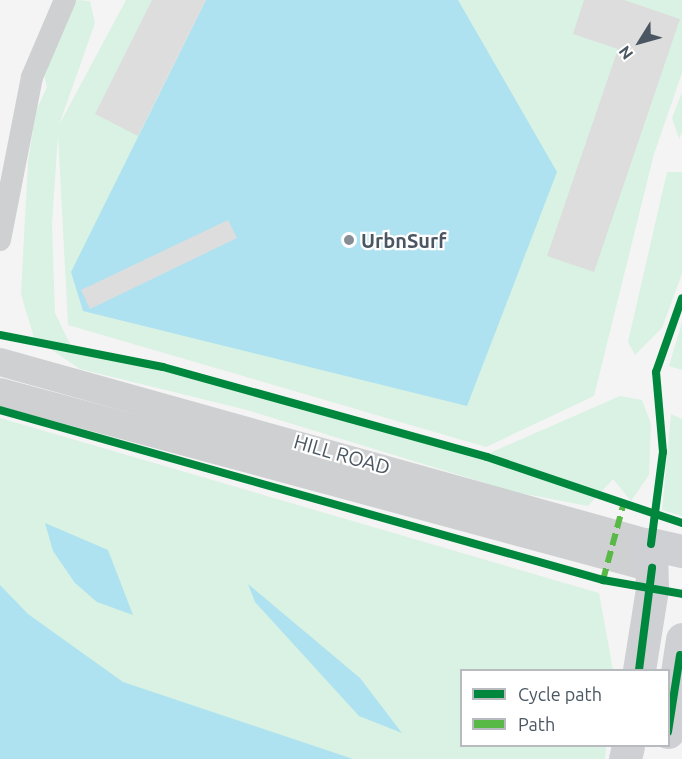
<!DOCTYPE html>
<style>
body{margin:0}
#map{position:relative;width:682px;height:759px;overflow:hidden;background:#f4f4f4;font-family:Ubuntu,sans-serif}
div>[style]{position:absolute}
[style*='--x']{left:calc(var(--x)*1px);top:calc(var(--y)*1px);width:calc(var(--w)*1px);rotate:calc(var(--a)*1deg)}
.green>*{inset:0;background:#d9f2e3}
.water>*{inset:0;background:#aee2f0}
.building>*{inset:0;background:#ddddde}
.minor>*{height:22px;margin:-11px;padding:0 11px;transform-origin:11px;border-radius:11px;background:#ced0d2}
.tertiary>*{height:28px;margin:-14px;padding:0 14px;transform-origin:14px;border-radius:14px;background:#ced0d2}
.secondary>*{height:33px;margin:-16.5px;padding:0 16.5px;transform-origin:16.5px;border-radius:16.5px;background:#ced0d4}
.quiet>*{height:6px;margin-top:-3px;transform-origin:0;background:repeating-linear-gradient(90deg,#58b947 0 12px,transparent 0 18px)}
.cycleway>*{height:8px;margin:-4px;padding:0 4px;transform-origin:4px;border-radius:4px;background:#00873e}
.dots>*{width:16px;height:16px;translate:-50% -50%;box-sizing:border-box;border:3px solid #fff;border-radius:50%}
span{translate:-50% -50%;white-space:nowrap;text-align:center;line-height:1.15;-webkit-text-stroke:4.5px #fff;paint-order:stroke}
.poi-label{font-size:20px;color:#4a5661;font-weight:700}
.left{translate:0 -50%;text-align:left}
.street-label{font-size:20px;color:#4a5661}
.legend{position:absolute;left:460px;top:669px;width:210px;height:78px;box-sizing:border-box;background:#fff;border:2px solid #b7bbc0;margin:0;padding:8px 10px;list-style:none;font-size:18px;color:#4a5661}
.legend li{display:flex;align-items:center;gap:12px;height:30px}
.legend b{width:30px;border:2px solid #b7bbc0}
.north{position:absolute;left:610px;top:12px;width:60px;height:60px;-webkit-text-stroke:4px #fff;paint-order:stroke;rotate:233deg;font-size:16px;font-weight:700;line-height:24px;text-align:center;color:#4a5661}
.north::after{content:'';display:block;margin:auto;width:21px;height:27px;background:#4a5661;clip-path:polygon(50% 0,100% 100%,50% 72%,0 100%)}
</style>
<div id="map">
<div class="green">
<div style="clip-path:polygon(77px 0,90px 1px,95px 23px,59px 125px,126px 0,682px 0,682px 73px,654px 154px,594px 396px,486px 447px,68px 325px,58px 134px,52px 224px,55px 313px,70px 344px,485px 455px,620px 396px,642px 400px,651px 424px,649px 475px,631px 501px,613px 479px,588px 506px,515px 492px,247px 410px,80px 369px,34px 338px,21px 294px,28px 162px,36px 111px,47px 87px,44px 74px)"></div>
<div style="clip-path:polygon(682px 92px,682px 132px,679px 139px,672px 118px)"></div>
<div style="clip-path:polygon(667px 172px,682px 172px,682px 274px,662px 328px,635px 355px,628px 342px)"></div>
<div style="clip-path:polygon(682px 322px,682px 370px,669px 366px)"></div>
<div style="clip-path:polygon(671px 414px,682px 419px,682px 516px,662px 510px)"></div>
<div style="clip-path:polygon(0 418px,599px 593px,613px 670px,462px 670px,462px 746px,606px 746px,605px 759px,0 759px)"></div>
</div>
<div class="water">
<div style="clip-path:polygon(206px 0,458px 0,557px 172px,467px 406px,83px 311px,71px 272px)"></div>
<div style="clip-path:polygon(45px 523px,108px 550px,133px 615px,97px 602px,75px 583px,53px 551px)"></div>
<div style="clip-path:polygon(248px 584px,360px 678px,402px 733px,359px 716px,255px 602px)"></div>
<div style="clip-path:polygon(0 585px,28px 614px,123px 682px,353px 759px,0 759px)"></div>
</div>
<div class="building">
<div style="clip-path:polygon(152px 0,206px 0,138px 136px,95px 114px)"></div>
<div style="clip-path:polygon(584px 0,624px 0,680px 19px,594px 272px,547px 256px,618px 49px,573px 34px)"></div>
<div style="clip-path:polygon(228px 220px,237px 238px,90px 309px,81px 290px)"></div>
</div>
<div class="minor">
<div style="--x:0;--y:240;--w:166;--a:-78.9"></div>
<div style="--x:32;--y:77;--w:84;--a:-66.8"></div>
</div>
<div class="tertiary">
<div style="--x:0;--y:362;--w:676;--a:15.62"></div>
<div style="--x:0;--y:392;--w:675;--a:15.11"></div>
</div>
<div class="secondary">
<div style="--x:639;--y:670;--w:82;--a:-80.9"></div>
<div style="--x:652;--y:589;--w:45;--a:-91.3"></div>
<div style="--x:651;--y:544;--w:32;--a:13"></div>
<div style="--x:668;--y:732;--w:94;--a:-81.4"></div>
<div style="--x:625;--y:759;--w:13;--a:-77"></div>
</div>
<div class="quiet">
<div style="--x:603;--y:580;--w:77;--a:-74.9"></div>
</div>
<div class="cycleway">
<div style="--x:0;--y:335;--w:166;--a:11.1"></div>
<div style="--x:163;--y:367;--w:336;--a:15.5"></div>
<div style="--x:487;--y:457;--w:206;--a:18.7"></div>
<div style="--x:0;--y:410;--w:627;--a:15.74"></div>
<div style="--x:603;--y:580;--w:80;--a:10"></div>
<div style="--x:651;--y:544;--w:93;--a:-82.6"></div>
<div style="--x:663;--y:452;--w:80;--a:-95"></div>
<div style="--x:656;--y:372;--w:78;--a:-70.6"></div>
<div style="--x:639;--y:670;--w:103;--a:-82.7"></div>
<div style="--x:668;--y:732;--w:78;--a:-81.1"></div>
</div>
<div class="dots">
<div style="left:349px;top:240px;background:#868d94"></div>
</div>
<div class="poi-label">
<span class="left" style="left:361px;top:240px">UrbnSurf</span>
</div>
<div class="street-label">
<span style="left:342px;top:454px;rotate:16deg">HILL ROAD</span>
</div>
<ul class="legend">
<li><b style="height:8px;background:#00873e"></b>Cycle path</li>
<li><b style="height:8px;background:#58b947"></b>Path</li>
</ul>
<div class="north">N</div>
</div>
